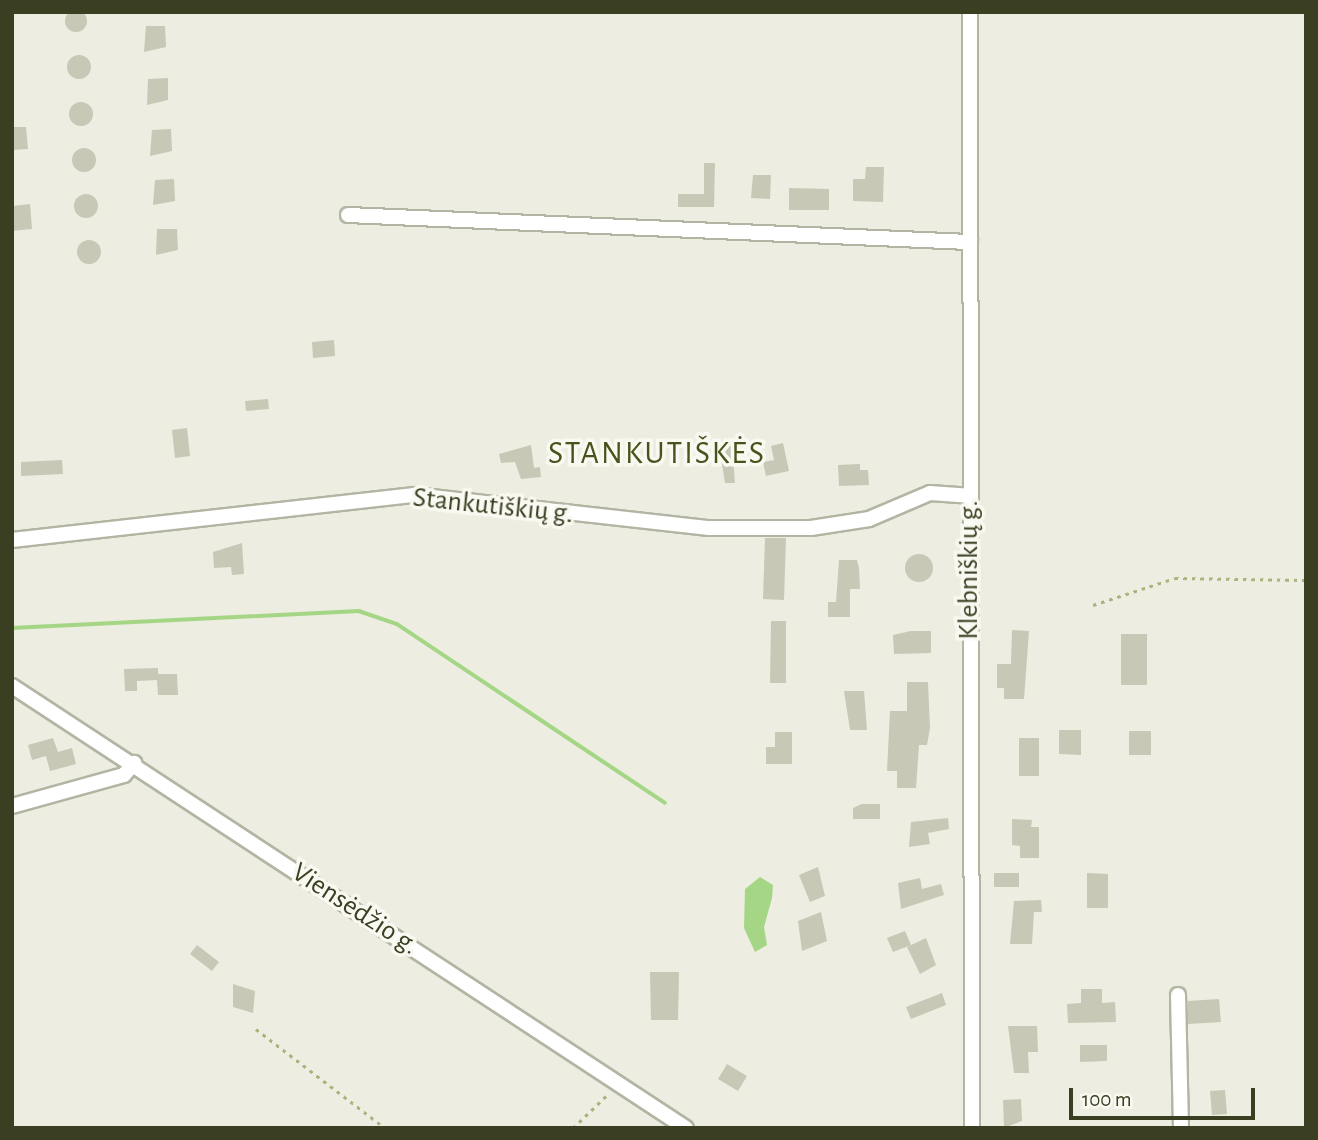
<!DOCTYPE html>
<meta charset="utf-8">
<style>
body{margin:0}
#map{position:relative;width:1318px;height:1140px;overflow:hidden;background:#edede1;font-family:"Alegreya Sans",sans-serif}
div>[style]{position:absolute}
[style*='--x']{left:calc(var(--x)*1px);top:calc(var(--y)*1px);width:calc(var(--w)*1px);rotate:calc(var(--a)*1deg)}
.water>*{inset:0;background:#a5d685}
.stream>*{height:3.5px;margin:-1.75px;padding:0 1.75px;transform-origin:1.75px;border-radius:1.75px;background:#a5d685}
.building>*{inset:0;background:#c8c8b6}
.round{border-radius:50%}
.path>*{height:2.5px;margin-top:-1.25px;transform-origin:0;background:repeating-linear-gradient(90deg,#acb37f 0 3.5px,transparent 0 8.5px)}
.roads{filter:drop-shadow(2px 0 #b3b5a3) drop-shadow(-2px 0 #b3b5a3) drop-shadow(0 2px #b3b5a3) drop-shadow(0 -2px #b3b5a3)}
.street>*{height:14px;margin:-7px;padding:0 7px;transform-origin:7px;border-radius:7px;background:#fff}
span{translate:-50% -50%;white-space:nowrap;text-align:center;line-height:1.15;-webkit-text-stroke:7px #f9f9f2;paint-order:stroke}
.street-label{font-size:28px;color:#393f20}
.quarter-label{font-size:32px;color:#47531a;letter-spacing:2px}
.frame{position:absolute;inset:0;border:14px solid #393f20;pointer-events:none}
.scale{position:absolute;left:1069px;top:1088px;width:186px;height:32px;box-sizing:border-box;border:4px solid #393f20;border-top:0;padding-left:9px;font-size:21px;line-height:24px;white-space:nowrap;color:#393f20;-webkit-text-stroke:5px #f9f9f2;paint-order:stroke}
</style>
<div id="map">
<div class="water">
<div style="clip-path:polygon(760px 877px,773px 885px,772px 898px,764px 927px,767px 945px,755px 952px,744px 928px,745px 889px)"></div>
</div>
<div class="stream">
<div style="--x:12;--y:628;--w:347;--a:-2.8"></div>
<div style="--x:359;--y:611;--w:40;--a:18.9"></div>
<div style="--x:397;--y:624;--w:322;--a:33.7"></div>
</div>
<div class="building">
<div class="round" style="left:65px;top:10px;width:22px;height:22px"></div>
<div style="clip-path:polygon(146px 26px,165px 26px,166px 47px,144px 52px)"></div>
<div class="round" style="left:67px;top:55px;width:24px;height:24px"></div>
<div style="clip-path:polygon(168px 78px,168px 100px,147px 105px,148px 79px)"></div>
<div class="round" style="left:69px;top:102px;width:24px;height:24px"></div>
<div style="clip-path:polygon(12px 127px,26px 127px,28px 149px,12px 150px)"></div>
<div style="clip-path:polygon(171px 129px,172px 151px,150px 156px,152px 130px)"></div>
<div class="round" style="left:72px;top:148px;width:24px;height:24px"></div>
<div style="clip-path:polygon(704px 163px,715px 163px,714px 207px,678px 207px,678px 194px,704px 194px)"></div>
<div style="clip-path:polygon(866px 167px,884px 167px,883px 202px,853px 201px,853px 179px,865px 179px)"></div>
<div style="clip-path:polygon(753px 175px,771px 175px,770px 199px,751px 198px)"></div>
<div style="clip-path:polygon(174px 179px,175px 201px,153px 205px,155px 180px)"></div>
<div style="clip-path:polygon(789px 188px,829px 189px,829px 210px,789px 210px)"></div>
<div class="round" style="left:74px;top:194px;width:24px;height:24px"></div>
<div style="clip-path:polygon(30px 204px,32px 229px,12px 231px,12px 206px)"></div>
<div style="clip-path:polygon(157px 229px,177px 229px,178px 250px,156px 255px)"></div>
<div class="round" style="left:77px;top:240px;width:24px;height:24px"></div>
<div style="clip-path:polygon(334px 340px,335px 356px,313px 358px,312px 342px)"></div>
<div style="clip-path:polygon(268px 399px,269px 409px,246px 411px,245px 401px)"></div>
<div style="clip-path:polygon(187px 428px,190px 456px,175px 458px,172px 430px)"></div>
<div style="clip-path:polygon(783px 443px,789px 471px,766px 476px,763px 462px,774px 460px,771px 446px)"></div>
<div style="clip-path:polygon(531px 445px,534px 468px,540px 467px,541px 477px,521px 479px,515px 462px,501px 463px,499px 454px)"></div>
<div style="clip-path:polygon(732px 445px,735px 483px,725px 483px,719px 446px)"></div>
<div style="clip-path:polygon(62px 460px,63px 474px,21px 476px,21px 462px)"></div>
<div style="clip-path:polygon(860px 464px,860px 470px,868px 470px,869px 485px,839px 486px,838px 465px)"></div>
<div style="clip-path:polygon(765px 538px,786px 538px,784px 600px,763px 599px)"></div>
<div style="clip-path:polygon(242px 543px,244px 574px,232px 575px,231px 567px,214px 568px,213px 552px)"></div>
<div class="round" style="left:905px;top:554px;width:28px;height:28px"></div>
<div style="clip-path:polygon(839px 560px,857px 560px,859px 568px,860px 589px,850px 589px,850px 617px,828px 617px,828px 602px,836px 602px)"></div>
<div style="clip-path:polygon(771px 621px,786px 621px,786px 683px,770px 683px)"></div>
<div style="clip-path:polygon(1012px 630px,1029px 631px,1024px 699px,1004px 699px,1004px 688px,997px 688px,997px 664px,1011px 664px)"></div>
<div style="clip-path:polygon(911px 631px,931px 631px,931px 653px,894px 654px,893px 635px)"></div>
<div style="clip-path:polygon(1121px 634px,1147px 634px,1147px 685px,1121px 685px)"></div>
<div style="clip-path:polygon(158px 668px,158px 674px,177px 674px,178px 695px,158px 695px,157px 680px,137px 681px,137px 691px,125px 691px,124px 669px)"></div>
<div style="clip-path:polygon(907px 682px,928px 682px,930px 728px,927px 745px,919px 745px,916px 788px,897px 788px,897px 771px,887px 771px,890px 711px,907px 711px)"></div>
<div style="clip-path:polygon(844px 691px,864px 691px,867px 730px,850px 730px)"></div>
<div style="clip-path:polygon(1059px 730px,1081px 730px,1081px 755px,1059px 754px)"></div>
<div style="clip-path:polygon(1129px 731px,1151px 731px,1151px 755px,1129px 755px)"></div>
<div style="clip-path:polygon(775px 732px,792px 732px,792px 764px,766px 764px,766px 747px,775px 747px)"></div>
<div style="clip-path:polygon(53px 738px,58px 752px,72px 748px,76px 764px,50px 771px,46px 756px,32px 760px,28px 745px)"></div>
<div style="clip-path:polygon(1019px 738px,1039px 738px,1039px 776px,1019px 776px)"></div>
<div style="clip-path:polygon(862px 804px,880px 804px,880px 819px,853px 819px,853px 808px)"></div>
<div style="clip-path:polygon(948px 818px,949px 829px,928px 833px,930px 844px,909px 847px,911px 822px)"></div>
<div style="clip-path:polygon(1012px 819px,1032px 820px,1031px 827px,1039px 827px,1039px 858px,1020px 858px,1020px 846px,1012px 845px)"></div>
<div style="clip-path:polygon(818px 867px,825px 896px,810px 902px,799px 875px)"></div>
<div style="clip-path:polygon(994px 873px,1019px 873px,1019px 887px,994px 887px)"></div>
<div style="clip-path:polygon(1087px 873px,1108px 874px,1108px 908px,1087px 908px)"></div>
<div style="clip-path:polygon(920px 878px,922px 889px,941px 884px,944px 895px,901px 909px,898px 883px)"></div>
<div style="clip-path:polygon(1041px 900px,1042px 912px,1034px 912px,1032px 944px,1010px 944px,1014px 901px)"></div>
<div style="clip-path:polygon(821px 912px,827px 941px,802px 951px,798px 921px)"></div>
<div style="clip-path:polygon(905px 931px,911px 945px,893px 952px,887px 938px)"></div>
<div style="clip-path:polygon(926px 938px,936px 965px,920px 974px,907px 947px)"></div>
<div style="clip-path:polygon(197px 945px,219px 962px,212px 971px,190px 954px)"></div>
<div style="clip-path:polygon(650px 972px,679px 972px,678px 1020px,651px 1020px)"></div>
<div style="clip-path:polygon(233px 984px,255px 991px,253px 1013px,233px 1007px)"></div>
<div style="clip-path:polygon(1081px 989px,1102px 989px,1102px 1003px,1115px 1002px,1116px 1022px,1068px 1023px,1067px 1004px,1081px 1003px)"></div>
<div style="clip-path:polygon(942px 993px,946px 1005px,911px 1019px,906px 1007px)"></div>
<div style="clip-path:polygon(1219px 999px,1221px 1022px,1188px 1024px,1188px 1001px)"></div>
<div style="clip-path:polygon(1008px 1026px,1037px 1026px,1038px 1052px,1028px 1052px,1029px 1073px,1014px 1073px)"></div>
<div style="clip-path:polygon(1080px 1045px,1107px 1045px,1107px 1061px,1080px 1062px)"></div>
<div style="clip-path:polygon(727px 1064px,747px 1076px,738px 1091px,718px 1079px)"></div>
<div style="clip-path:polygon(1225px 1090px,1227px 1114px,1212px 1115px,1210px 1091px)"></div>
<div style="clip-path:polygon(1021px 1099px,1022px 1121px,1004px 1128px,1003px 1100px)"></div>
</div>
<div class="path">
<div style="--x:1093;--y:605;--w:86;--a:-18.2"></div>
<div style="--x:1175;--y:578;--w:131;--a:0.9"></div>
<div style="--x:256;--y:1029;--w:163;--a:37.5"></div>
<div style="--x:573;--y:1128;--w:50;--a:-44.2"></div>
</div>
<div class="roads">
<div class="street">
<div style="--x:970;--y:12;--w:1116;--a:89.9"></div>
<div style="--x:348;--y:215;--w:623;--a:2.49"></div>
<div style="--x:12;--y:540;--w:405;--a:-6.4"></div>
<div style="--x:414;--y:495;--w:297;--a:6.4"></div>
<div style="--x:709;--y:528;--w:102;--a:0"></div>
<div style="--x:811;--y:528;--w:59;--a:-8.8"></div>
<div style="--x:869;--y:519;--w:66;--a:-23.1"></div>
<div style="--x:930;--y:493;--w:39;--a:4"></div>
<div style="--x:12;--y:686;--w:806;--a:33.26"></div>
<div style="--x:12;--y:806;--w:116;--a:-15.5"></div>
<div style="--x:124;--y:775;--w:16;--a:-50"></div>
<div style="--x:1178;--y:995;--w:133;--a:88.7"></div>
</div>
</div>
<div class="street-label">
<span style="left:493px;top:506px;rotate:6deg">Stankutiškių g.</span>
<span style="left:969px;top:570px;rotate:-90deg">Klebniškių g.</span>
<span style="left:355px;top:909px;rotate:33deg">Viensėdžio g.</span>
</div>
<div class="quarter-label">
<span style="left:657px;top:453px">STANKUTIŠKĖS</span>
</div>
<div class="frame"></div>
<div class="scale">100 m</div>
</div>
